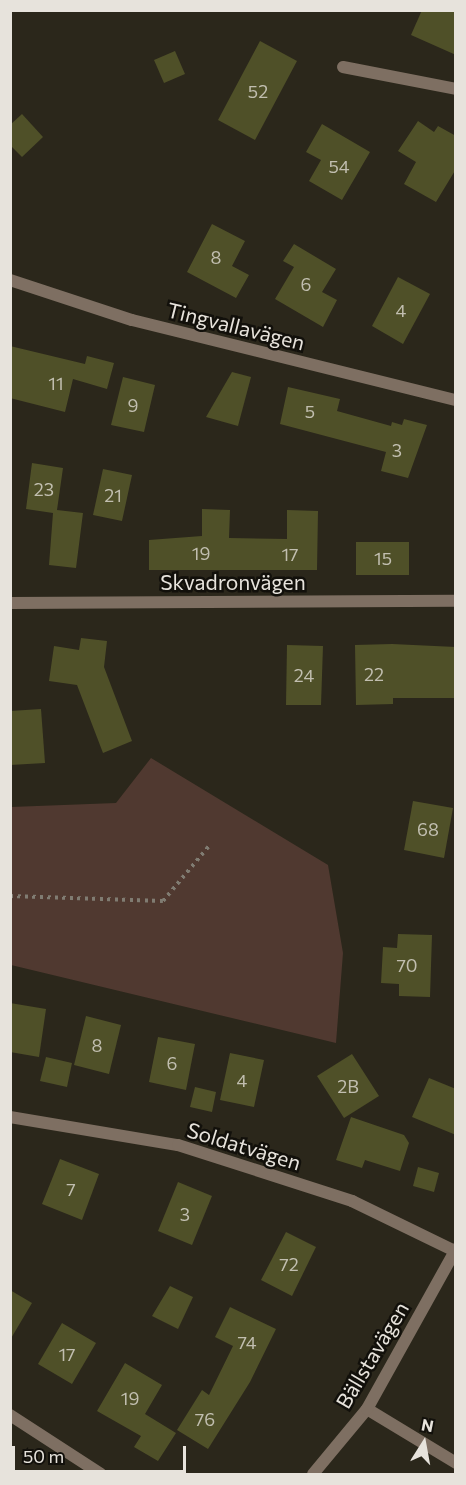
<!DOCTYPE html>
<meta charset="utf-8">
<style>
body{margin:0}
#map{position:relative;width:466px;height:1485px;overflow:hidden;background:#2b271b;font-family:Commissioner,sans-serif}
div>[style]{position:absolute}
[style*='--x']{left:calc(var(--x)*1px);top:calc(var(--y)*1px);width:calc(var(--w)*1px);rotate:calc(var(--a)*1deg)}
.green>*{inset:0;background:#503930}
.building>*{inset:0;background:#4f5028}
.path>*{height:4px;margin-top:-2px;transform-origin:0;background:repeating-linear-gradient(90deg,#807c72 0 3px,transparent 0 7.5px)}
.minor>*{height:12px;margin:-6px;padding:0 6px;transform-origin:6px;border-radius:6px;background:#7e6f62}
.tertiary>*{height:12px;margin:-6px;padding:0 6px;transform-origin:6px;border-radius:6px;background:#7e6f62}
span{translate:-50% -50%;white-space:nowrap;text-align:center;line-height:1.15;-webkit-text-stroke:5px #12100b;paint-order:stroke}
.number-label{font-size:18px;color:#c1beaf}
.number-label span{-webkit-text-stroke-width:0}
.street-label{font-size:21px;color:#e7e3dc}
.frame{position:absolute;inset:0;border:12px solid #e7e3dc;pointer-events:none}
.north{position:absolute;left:394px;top:1413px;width:60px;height:60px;-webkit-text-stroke:4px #12100b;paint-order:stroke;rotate:11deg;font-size:16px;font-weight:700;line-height:24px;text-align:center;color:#e7e3dc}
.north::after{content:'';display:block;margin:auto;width:21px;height:27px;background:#e7e3dc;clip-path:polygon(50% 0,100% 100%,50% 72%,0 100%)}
.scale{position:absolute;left:12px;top:1446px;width:174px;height:27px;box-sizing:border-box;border:3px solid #e7e3dc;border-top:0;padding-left:8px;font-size:18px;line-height:21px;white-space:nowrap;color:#e7e3dc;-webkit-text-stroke:4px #12100b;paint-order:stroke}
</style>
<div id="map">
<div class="green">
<div style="clip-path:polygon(151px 758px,328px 865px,343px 953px,336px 1043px,11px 965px,11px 807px,116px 803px)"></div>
</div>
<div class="building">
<div style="clip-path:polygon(422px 10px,456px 10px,456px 55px,411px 35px)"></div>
<div style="clip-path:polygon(260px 41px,297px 61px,255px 140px,218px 120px)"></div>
<div style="clip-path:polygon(175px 51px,185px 74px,164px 83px,154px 60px)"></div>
<div style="clip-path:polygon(22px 114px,43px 137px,22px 157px,10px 145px,10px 125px)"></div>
<div style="clip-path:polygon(418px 121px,434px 132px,438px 126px,456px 136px,456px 169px,436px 202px,404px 184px,416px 162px,398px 151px)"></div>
<div style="clip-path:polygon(322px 124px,370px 152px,342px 200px,309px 181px,321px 160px,306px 152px)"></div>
<div style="clip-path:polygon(212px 224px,245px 241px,232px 266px,249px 275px,236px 298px,187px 272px)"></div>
<div style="clip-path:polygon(294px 244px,336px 269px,322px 292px,337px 300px,323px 327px,275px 299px,294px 267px,283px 261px)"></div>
<div style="clip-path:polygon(398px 277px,430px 294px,403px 344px,372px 326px)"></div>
<div style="clip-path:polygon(10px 346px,85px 364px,87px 356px,114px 363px,107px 389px,73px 379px,65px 412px,10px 398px)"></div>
<div style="clip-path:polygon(232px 372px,251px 377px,238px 426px,206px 417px)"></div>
<div style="clip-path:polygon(123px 377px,155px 385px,144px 432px,111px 425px)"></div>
<div style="clip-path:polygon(288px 387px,340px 399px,337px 411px,391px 426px,392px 422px,402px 425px,404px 419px,427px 425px,408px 478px,381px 471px,386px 452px,280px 424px)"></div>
<div style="clip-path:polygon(32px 463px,63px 468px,57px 510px,83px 513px,76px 568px,49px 565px,53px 513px,26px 509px)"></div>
<div style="clip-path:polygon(103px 469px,132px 475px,122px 521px,93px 515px)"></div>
<div style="clip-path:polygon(202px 509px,230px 510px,229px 538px,287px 539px,287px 510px,318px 511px,317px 570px,149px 570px,149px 540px,202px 536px)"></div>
<div style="clip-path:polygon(356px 542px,409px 542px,409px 575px,356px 575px)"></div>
<div style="clip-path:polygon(81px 638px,107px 641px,104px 667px,132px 741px,103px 753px,77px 685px,49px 681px,54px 646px,79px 650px)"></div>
<div style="clip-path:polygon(392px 644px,456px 647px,456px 698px,393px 698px,393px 704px,356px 705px,355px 645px)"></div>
<div style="clip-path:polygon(287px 645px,323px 646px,321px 705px,286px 705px)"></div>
<div style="clip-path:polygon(41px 709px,45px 763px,10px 765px,10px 711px)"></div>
<div style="clip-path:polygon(413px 801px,453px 808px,444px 858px,404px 850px)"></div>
<div style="clip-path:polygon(398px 934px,432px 935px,430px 997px,399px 996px,399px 984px,381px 983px,383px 947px,397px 948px)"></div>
<div style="clip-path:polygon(10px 1003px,46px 1009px,39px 1057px,10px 1052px)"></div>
<div style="clip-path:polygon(86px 1016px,121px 1025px,109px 1074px,74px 1065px)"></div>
<div style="clip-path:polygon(158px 1037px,195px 1044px,186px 1090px,149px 1082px)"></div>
<div style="clip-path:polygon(230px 1053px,264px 1060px,254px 1107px,220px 1100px)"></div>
<div style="clip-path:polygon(352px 1054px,379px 1096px,344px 1118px,317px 1076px)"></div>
<div style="clip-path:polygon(46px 1057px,72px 1063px,67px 1087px,40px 1081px)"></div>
<div style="clip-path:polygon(429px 1078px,456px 1089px,456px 1135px,412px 1117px)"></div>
<div style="clip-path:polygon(195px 1087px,216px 1092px,212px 1112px,190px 1107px)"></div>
<div style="clip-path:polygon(351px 1117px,404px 1135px,409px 1143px,400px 1171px,365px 1160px,362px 1168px,336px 1160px)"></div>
<div style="clip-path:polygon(60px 1159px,99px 1174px,82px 1220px,42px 1204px)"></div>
<div style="clip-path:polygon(418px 1167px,439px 1173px,434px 1192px,413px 1186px)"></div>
<div style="clip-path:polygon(178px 1182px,212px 1196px,192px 1245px,158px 1231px)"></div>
<div style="clip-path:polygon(286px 1232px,316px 1247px,292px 1296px,261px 1280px)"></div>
<div style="clip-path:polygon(170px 1286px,193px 1297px,178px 1329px,152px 1316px)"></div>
<div style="clip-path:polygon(10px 1290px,32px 1303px,10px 1340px)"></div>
<div style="clip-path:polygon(230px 1307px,276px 1329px,250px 1382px,208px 1449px,177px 1430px,202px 1390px,209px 1395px,233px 1346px,215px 1337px)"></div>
<div style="clip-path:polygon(62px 1323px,96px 1343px,72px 1384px,38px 1364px)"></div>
<div style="clip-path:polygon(125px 1363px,162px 1385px,145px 1414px,176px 1433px,158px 1461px,134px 1447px,141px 1436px,97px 1411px)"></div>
</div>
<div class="path">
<div style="--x:10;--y:896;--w:153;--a:1.9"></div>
<div style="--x:163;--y:901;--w:72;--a:-50.1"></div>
</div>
<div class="minor">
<div style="--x:343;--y:67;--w:115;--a:11"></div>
<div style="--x:10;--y:280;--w:128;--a:18.2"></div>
<div style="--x:132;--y:320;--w:334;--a:13.9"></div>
<div style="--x:10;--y:603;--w:446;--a:-0.3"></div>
<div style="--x:10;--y:1117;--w:170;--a:9.5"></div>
<div style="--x:178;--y:1145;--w:183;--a:17.8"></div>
<div style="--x:352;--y:1201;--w:114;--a:25.9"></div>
<div style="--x:367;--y:1409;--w:104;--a:31.2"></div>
<div style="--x:10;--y:1415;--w:108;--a:33"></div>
</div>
<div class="tertiary">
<div style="--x:313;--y:1474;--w:85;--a:-50.3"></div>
<div style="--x:367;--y:1409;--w:183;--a:-60.9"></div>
</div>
<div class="number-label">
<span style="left:258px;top:91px">52</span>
<span style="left:339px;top:166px">54</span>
<span style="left:216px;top:257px">8</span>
<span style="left:306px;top:284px">6</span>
<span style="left:401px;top:310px">4</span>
<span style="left:56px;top:383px">11</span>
<span style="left:133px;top:405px">9</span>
<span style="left:310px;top:411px">5</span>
<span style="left:397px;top:450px">3</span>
<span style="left:44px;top:489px">23</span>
<span style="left:113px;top:495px">21</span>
<span style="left:201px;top:553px">19</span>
<span style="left:290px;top:554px">17</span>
<span style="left:383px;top:558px">15</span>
<span style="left:374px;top:674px">22</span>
<span style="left:304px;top:675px">24</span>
<span style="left:428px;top:829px">68</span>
<span style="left:407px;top:965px">70</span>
<span style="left:97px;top:1045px">8</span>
<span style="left:172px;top:1063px">6</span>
<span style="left:242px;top:1080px">4</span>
<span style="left:348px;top:1086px">2B</span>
<span style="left:71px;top:1189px">7</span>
<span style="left:185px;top:1214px">3</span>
<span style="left:289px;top:1264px">72</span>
<span style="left:247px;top:1342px">74</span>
<span style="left:67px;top:1354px">17</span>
<span style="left:130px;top:1398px">19</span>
<span style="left:205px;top:1419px">76</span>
</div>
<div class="street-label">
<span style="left:236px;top:326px;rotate:14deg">Tingvallavägen</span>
<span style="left:233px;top:582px">Skvadronvägen</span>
<span style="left:244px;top:1146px;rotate:17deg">Soldatvägen</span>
<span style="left:372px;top:1355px;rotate:-59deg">Bällstavägen</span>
</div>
<div class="frame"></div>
<div class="north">N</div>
<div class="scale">50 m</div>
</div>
